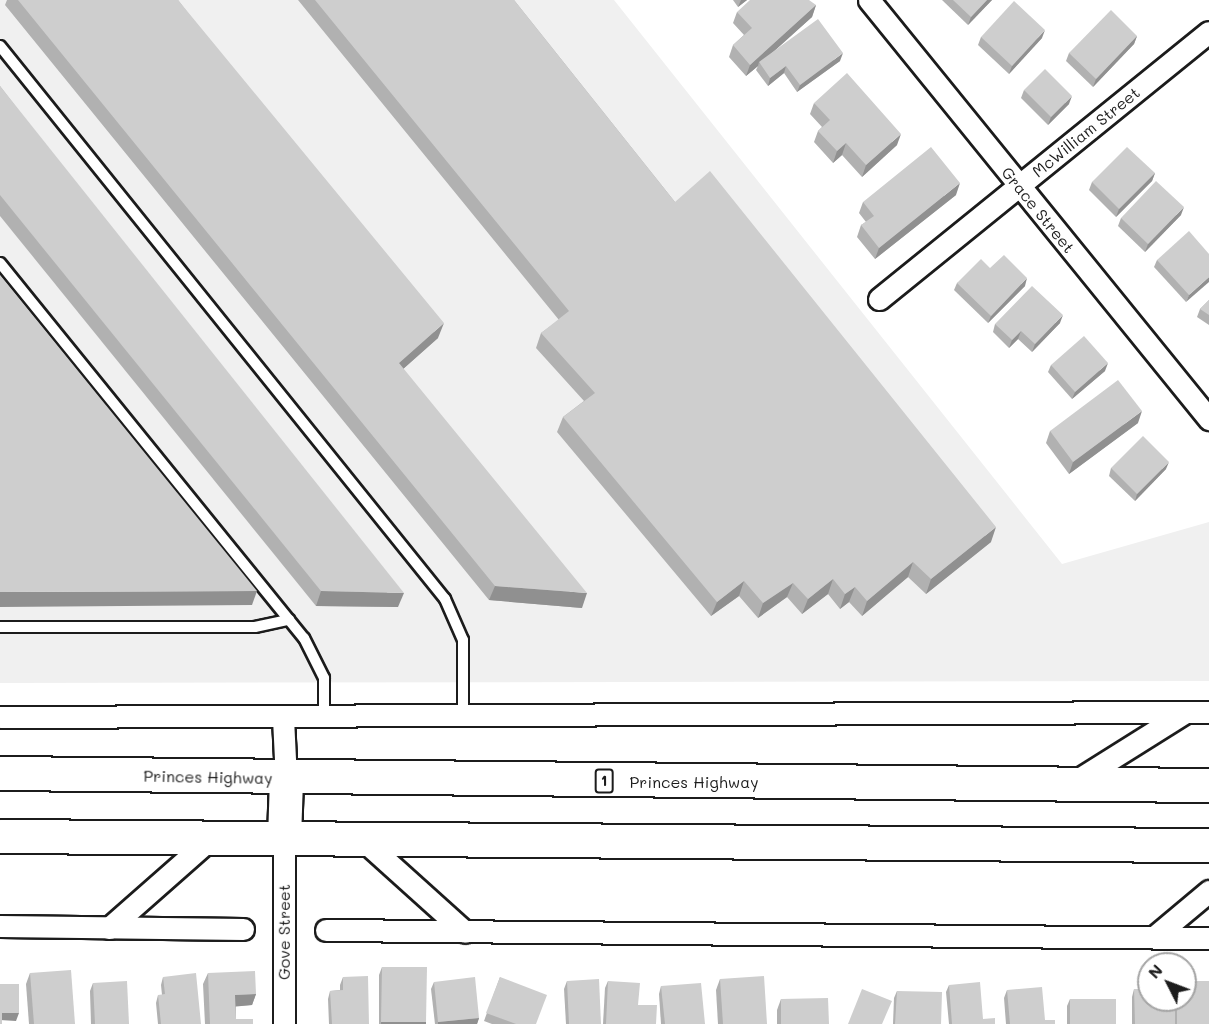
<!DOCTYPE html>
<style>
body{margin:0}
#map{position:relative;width:1209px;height:1024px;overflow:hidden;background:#fff;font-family:Mali,sans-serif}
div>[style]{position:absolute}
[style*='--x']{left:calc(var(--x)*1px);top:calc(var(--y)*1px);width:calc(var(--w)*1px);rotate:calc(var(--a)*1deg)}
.built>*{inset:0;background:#f0f0f0}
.roads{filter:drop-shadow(2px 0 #1c1c1c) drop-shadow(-2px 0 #1c1c1c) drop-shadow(0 2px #1c1c1c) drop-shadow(0 -2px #1c1c1c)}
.lane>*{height:10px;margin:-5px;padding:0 5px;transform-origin:5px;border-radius:5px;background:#fff}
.street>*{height:21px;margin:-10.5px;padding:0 10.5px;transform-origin:10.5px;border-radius:10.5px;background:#fff}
.highway>*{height:33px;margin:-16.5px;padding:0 16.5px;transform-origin:16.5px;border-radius:16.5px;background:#fff}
.wall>*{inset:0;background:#b1b1b1}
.shaded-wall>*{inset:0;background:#909090}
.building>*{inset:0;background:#cecece}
span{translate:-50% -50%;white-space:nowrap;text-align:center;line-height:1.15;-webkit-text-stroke:6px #fff;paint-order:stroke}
.shield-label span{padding:2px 4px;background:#fff;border:2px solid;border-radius:4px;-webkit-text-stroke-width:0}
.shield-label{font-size:15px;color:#1c1c1c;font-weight:700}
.street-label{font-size:16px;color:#1c1c1c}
.north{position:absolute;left:1137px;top:952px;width:60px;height:60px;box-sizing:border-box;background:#fff;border:2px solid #a4a4a4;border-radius:50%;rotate:312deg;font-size:16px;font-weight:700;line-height:24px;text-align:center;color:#1c1c1c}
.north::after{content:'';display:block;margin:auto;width:21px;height:27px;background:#1c1c1c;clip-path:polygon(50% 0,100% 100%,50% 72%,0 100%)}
</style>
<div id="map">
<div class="built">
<div style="clip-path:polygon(0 0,614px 0,1062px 564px,1209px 522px,1209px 681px,0 683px)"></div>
</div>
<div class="roads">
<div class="lane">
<div style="--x:0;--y:46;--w:710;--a:51.18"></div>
<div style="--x:445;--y:599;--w:45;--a:66.3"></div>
<div style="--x:463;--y:640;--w:76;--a:90"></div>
<div style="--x:0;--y:263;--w:483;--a:51"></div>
<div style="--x:304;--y:638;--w:45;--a:63.4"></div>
<div style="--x:324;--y:678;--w:40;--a:90"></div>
<div style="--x:0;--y:627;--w:255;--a:0"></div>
<div style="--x:255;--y:627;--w:35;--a:-12"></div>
</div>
<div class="street">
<div style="--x:869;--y:0;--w:540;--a:50.94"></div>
<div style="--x:879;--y:299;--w:424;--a:-39"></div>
<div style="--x:0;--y:717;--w:1209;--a:-0.24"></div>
<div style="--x:283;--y:718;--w:61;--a:87.2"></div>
<div style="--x:1074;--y:782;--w:130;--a:-32.1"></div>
<div style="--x:363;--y:840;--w:137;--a:42"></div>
<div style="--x:0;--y:926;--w:243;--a:0.7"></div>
<div style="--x:109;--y:928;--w:136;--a:-41.4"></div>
<div style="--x:326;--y:930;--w:883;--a:0.52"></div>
<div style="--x:1154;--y:937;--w:72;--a:-39.9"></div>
<div style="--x:284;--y:1024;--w:185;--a:-90"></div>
</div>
<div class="highway">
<div style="--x:0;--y:773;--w:1209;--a:0.57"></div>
<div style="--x:0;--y:836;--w:1209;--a:0.43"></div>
<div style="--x:284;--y:839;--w:60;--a:-88.1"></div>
</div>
</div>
<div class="wall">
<div style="clip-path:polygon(7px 0,178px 0,438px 338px,403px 369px,582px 608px,489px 600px,5px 5px)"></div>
<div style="clip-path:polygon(298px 0,514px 0,675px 202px,991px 542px,926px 594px,908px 577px,862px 616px,849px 602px,840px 609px,828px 594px,802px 614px,787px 597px,758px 618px,739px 596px,711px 616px,557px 432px,563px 417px,584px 401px,536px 348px,541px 333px,559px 320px)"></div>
<div style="clip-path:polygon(733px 0,747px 0,738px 7px)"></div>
<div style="clip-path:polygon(942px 0,992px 0,968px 25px)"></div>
<div style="clip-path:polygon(816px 5px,812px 17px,771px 53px,840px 61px,797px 92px,784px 73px,768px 86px,756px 70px,758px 66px,746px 76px,729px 57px,733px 45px,744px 35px,733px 23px,737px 12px)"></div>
<div style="clip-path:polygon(1137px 36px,1134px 44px,1093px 87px,1066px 61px,1069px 53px)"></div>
<div style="clip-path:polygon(981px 37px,1042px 38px,1009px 74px,978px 45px)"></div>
<div style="clip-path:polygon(0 86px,398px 607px,316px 606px,0 216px)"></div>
<div style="clip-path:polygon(1024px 90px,1069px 104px,1048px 125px,1021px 98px)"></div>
<div style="clip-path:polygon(814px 103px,897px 145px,862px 177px,842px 155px,833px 163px,814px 142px,818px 131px,822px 127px,810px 114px)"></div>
<div style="clip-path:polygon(1155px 173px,1152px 181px,1116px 217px,1089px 190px,1092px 182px)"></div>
<div style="clip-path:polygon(956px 195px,875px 259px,857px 237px,861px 225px,866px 222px,859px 213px,863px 202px)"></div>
<div style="clip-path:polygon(1181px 215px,1145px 252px,1118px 226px,1121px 218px)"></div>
<div style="clip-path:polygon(1209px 254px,1186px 302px,1154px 267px,1157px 260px)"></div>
<div style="clip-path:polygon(990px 268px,1025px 286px,988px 323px,954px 290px,957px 283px)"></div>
<div style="clip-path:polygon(1209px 300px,1209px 325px,1197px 317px,1200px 309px)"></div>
<div style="clip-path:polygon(1060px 323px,1032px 352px,1018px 339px,1009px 348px,993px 332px,995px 324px)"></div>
<div style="clip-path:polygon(1051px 365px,1105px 371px,1072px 399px,1048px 372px)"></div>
<div style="clip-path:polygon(1138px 423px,1069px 474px,1046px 443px,1050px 431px)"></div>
<div style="clip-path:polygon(1111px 468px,1166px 469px,1135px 501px,1109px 476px)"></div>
<div style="clip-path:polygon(382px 967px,426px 1022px,426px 1024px,379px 1024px,379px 975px)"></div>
<div style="clip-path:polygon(30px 973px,75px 1024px,29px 1024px,26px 984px)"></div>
<div style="clip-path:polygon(208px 973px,256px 994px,252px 1005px,236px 1006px,236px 1019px,253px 1024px,205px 1024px,203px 984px)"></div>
<div style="clip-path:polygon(163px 977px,201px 1024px,158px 1024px,156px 1003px,158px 995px,162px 995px,161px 985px)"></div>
<div style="clip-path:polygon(343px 977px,369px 1024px,329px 1024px,328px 999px,330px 991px,340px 990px,340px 985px)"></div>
<div style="clip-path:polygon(500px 977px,536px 1024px,492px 1024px,484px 1021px)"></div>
<div style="clip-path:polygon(720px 979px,767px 1024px,718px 1024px,716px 990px)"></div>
<div style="clip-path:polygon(567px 981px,601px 1024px,566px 1024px,564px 989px)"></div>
<div style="clip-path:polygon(608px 981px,638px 1005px,656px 1024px,603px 1024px,605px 988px)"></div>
<div style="clip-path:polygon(434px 982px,479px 1018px,477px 1024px,435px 1024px,431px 989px)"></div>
<div style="clip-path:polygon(93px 983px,129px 1024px,91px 1024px,90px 991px)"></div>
<div style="clip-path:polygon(949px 985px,983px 1019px,995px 1024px,949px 1024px,946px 992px)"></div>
<div style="clip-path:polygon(661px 986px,705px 1024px,661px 1024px,659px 994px)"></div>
<div style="clip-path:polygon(1134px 989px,1175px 1000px,1185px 1000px,1209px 1024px,1132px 1024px,1132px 997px)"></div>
<div style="clip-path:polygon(1007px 990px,1045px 1020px,1055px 1024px,1006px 1024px,1004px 998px)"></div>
<div style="clip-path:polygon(897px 991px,941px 1024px,893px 1024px,894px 998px)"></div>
<div style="clip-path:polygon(781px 999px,829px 1024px,777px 1024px,777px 1010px)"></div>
<div style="clip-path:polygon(1070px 999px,1116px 1024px,1067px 1024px,1067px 1006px)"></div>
</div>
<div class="shaded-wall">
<div style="clip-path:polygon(741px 0,747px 0,738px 7px)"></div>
<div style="clip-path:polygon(987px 0,992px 0,968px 25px,971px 17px)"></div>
<div style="clip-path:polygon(816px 5px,812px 17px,760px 64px,759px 62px,758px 66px,746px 76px,750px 65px)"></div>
<div style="clip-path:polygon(1045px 30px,1042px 38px,1009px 74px,1012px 66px)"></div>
<div style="clip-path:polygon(1137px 36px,1134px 44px,1093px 87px,1096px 79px)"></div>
<div style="clip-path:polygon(843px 53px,840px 61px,797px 92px,800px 85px)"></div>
<div style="clip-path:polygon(786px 66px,784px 73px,768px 86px,770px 78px)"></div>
<div style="clip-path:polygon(1072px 96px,1069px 104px,1048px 125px,1051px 117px)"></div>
<div style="clip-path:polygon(901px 134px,897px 145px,862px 177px,866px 165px)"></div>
<div style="clip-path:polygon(846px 143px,842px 155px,833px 163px,837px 151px)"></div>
<div style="clip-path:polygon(1155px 173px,1152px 181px,1116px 217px,1119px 209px)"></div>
<div style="clip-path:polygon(960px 183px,956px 195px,875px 259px,879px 248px)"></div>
<div style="clip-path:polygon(1184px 207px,1181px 215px,1145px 252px,1148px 244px)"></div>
<div style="clip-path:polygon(1209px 277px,1209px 282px,1186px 302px,1189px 295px)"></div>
<div style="clip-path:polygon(1027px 278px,1025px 286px,988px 323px,991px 316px)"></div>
<div style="clip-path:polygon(1063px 315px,1060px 323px,1032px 352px,1035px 344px)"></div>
<div style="clip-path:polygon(444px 323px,438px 338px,393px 378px,399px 363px)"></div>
<div style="clip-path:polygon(1021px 331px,1018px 339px,1009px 348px,1012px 340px)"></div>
<div style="clip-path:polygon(1108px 363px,1105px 371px,1072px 399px,1075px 392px)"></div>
<div style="clip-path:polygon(1142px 411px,1138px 423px,1069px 474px,1073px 462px)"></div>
<div style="clip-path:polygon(1169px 462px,1166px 469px,1135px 501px,1137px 494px)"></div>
<div style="clip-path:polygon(996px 527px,991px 542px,926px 594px,931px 579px)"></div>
<div style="clip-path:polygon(913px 562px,908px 577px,862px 616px,867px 601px)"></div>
<div style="clip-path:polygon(833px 579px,828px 594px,802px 614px,808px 599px)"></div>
<div style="clip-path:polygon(744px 581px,739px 596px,711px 616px,717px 602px)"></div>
<div style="clip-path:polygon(793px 583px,787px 597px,758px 618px,763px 603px)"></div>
<div style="clip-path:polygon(495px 586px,587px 593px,582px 608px,489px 600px)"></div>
<div style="clip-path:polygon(855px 587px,849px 602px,840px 609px,845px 594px)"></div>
<div style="clip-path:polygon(257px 591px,252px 605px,0 607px,0 592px)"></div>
<div style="clip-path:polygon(321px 591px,404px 593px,398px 607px,316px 606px)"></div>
<div style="clip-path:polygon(256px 994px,252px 1005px,231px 1007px,235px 995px)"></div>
<div style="clip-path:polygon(2px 1013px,19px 1013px,16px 1021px,0 1020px)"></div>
<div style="clip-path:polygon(479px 1018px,477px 1024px,438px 1024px,438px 1022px)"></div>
<div style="clip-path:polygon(381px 1022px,426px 1022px,426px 1024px,381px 1024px)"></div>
</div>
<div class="building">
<div style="clip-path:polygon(18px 0,178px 0,444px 323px,399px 363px,587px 593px,495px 586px)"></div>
<div style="clip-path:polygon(315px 0,514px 0,675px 202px,710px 171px,996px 527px,931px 579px,913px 562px,867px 601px,855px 587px,845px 594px,833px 579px,808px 599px,793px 583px,763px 603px,744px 581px,717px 602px,563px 417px,595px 393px,541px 333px,569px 311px)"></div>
<div style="clip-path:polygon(750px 0,809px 0,816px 5px,750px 65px,733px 45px,752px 28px,737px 12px)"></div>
<div style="clip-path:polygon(953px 0,987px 0,971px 17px)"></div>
<div style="clip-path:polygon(1014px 1px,1045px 30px,1012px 66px,981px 37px)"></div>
<div style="clip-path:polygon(1111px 10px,1137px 36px,1096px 79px,1069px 53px)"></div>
<div style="clip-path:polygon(818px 19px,843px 53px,800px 85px,786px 66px,770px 78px,759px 62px)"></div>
<div style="clip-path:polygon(1045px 69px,1072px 96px,1051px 117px,1024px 90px)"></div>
<div style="clip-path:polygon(847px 73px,901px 134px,866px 165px,846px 143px,837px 151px,818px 131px,830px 120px,814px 103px)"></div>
<div style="clip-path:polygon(0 86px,404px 593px,321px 591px,0 195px)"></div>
<div style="clip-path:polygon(931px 147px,960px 183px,879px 248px,861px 225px,874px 216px,863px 202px)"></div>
<div style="clip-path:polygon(1127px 147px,1155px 173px,1119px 209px,1092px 182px)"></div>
<div style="clip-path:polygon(1156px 181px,1184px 207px,1148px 244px,1121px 218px)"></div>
<div style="clip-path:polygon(1189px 231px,1209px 254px,1209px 277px,1189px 295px,1157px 260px)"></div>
<div style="clip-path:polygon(1004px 255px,1027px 278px,991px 316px,957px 283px,981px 259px,990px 268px)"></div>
<div style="clip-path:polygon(0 275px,257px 591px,0 592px)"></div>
<div style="clip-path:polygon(1032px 286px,1063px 315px,1035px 344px,1021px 331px,1012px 340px,995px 324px)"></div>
<div style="clip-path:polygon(1209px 300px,1209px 315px,1200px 309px)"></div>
<div style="clip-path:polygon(1084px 336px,1108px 363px,1075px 392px,1051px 365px)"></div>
<div style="clip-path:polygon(1118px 380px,1142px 411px,1073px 462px,1050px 431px)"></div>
<div style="clip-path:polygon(1143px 436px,1169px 462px,1137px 494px,1111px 468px)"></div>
<div style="clip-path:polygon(382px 967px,427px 967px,426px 1022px,381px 1022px)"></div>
<div style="clip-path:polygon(71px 970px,75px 1024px,34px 1024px,30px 973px)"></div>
<div style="clip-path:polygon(255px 971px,256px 994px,235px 995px,236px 1019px,253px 1019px,253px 1024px,210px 1024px,208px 973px)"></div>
<div style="clip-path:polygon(196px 973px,201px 1024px,161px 1024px,158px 995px,165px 994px,163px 977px)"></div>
<div style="clip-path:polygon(368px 976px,369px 1024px,332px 1024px,330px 991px,343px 990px,343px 977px)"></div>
<div style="clip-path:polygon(764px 976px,767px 1024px,723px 1024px,720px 979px)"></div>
<div style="clip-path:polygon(475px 977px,479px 1018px,438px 1022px,434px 982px)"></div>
<div style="clip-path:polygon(500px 977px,547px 995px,536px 1024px,516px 1024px,486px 1013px)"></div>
<div style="clip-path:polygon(599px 979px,601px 1024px,569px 1024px,567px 981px)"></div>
<div style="clip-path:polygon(127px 981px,129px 1024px,95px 1024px,93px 983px)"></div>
<div style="clip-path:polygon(608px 981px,640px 983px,638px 1005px,657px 1005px,656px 1024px,606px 1024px)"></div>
<div style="clip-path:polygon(1185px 981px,1209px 981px,1209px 1024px,1177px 1024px,1177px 1000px,1185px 1000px)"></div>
<div style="clip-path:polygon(980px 982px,983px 1019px,995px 1018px,995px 1024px,952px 1024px,949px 985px)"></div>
<div style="clip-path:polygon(701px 983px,705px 1024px,665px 1024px,661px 986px)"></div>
<div style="clip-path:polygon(0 984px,19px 984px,19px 1013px,2px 1013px,2px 1024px,0 1024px)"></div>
<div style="clip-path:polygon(1042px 987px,1045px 1020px,1055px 1020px,1055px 1024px,1010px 1024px,1007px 990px)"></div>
<div style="clip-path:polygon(862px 989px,892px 1001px,882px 1024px,848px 1024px)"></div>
<div style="clip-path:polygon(1134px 989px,1149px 989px,1149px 1000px,1175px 1000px,1175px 1024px,1135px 1024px)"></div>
<div style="clip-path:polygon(897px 991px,942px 992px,941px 1024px,895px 1024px)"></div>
<div style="clip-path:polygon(828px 998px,829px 1024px,781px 1024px,781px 999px)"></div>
<div style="clip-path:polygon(1070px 999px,1116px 999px,1116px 1024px,1070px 1024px)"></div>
</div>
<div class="shield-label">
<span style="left:604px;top:781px">1</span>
</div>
<div class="street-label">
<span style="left:1086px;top:132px;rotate:-39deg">McWilliam Street</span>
<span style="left:1038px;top:210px;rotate:51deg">Grace Street</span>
<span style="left:208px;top:777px;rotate:1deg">Princes Highway</span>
<span style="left:694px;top:782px">Princes Highway</span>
<span style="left:284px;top:932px;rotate:-90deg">Gove Street</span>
</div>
<div class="north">N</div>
</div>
